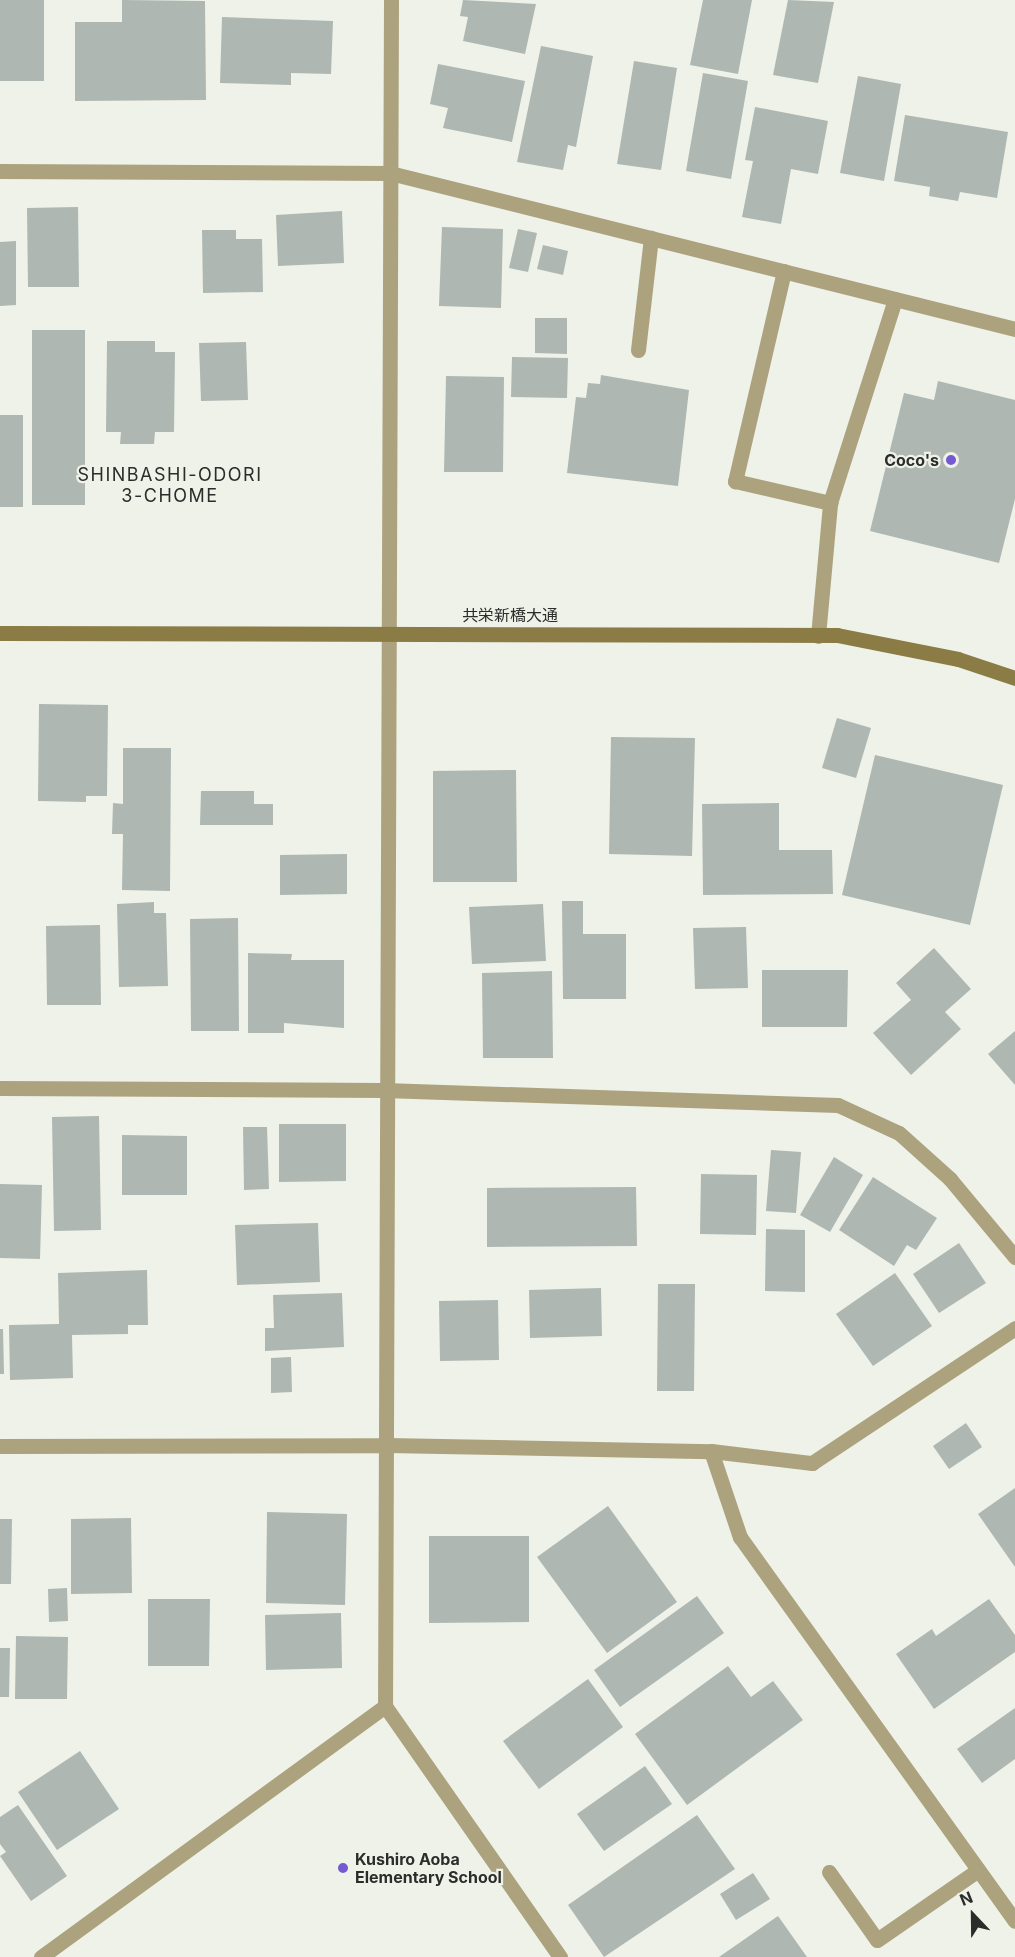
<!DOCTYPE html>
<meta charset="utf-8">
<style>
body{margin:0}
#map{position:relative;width:1015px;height:1957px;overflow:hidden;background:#eef2e9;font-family:Inter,"Noto Sans JP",sans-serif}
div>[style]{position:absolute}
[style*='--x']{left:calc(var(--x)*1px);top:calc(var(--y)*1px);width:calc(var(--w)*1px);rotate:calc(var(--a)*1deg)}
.building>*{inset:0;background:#afb7b2}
.lane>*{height:15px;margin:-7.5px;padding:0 7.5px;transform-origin:7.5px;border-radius:7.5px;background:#aca27e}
.street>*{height:15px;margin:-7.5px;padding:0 7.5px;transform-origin:7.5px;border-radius:7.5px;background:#aca27e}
.secondary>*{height:15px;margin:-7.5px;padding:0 7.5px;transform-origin:7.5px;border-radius:7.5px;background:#8b7b44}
.dots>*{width:16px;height:16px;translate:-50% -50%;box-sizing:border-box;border:3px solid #eef2e9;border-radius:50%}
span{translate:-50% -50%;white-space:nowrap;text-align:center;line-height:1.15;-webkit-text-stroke:4.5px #eef2e9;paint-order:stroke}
.poi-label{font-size:16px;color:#2c2d2a;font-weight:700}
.right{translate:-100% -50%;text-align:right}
.left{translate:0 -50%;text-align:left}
.street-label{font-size:16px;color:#2c2d2a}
.neighbourhood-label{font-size:18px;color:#2c2d2a;letter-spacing:1.5px}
.north{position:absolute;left:943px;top:1885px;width:60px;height:60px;-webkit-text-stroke:4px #eef2e9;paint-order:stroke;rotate:338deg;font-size:16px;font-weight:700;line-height:24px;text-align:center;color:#2c2d2a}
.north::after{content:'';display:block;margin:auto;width:21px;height:27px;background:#2c2d2a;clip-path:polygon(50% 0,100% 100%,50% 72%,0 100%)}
</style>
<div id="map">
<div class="building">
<div style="clip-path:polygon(0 0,44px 0,44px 81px,0 81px)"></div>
<div style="clip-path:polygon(122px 0,205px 1px,206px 100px,75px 101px,75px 22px,122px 22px)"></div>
<div style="clip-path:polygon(463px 0,536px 4px,525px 54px,463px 41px,468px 17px,460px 16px)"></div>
<div style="clip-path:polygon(703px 0,752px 0,738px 74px,690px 65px)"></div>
<div style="clip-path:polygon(788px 0,834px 2px,818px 83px,773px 75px)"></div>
<div style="clip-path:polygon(222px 17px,333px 21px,331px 74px,291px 73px,291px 85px,220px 83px)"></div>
<div style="clip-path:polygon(541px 46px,593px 56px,576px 147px,568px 145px,563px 170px,517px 162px)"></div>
<div style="clip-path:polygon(634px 61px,677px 68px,661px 170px,617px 164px)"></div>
<div style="clip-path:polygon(438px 64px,525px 81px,512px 142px,443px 128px,448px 108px,430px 104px)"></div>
<div style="clip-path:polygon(703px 73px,748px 81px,731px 179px,686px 171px)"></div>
<div style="clip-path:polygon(858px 76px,901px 84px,884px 181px,840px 173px)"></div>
<div style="clip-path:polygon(755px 107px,828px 121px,818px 174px,791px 169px,781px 224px,742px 217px,753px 161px,745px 160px)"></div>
<div style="clip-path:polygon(905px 115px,1008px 132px,997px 198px,960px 192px,958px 201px,929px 196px,930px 187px,894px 181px)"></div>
<div style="clip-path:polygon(78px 207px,79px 287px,28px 287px,27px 208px)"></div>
<div style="clip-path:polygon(342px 211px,344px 263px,278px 266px,276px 215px)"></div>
<div style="clip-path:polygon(442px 227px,503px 229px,501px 308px,439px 306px)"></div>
<div style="clip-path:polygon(518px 229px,537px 233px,528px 272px,509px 268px)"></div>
<div style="clip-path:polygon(202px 230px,236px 230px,236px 239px,262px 239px,263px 292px,203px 293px)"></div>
<div style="clip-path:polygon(16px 241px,16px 305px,0 306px,0 242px)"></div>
<div style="clip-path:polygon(543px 245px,568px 251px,563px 275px,537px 269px)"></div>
<div style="clip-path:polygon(535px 318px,567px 318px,567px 354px,535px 353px)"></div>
<div style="clip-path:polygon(32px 330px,85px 330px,85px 505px,32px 505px)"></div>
<div style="clip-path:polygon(107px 341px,155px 341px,155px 352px,175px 352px,174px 432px,155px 432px,154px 444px,120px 444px,121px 432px,106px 432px)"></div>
<div style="clip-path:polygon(246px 342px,248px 400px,201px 401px,199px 343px)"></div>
<div style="clip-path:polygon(512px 357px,568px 358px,567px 398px,511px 397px)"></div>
<div style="clip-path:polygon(601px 375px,689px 390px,678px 486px,567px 473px,576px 397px,586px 398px,588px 383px,600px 384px)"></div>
<div style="clip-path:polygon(446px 376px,504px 377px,503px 472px,444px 472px)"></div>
<div style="clip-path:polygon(938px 381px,1015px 400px,1015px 499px,999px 563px,870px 531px,904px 393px,934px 400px)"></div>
<div style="clip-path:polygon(0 415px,23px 415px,23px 507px,0 507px)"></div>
<div style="clip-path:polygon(39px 704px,108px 705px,107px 796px,86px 796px,86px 802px,38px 801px)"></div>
<div style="clip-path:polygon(837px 718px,871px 728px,856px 778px,822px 768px)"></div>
<div style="clip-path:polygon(611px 737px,695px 738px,692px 856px,609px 854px)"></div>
<div style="clip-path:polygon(123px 748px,171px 748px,170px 891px,122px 890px,123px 834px,112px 834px,113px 803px,123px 804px)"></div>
<div style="clip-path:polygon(875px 755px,1003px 785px,970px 925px,842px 895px)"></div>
<div style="clip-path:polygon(516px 770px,517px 882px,433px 882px,433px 771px)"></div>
<div style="clip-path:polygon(201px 791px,254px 791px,254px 804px,273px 804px,273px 825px,200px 825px)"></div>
<div style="clip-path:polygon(779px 803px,779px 850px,832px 850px,833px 894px,703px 895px,702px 804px)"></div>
<div style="clip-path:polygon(347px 854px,347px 894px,280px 895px,280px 855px)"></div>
<div style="clip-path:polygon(562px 901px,583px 901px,583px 934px,626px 934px,626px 999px,563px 999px)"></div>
<div style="clip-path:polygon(154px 902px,154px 913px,166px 913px,168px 986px,119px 987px,117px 904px)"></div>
<div style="clip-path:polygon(543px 904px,546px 961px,472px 964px,469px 907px)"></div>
<div style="clip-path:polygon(238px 918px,239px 1031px,191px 1031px,190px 919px)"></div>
<div style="clip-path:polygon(100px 925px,101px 1005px,47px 1005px,46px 926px)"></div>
<div style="clip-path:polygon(746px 927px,748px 988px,695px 989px,693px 928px)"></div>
<div style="clip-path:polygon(934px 948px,971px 989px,945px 1012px,961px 1029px,911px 1075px,873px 1033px,911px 1000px,896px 983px)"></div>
<div style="clip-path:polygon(248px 953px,292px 954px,291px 960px,344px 960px,344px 1028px,284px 1023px,284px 1033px,248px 1033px)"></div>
<div style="clip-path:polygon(762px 970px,848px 970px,847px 1027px,762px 1027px)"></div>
<div style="clip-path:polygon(552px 971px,553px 1058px,483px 1058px,482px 973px)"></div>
<div style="clip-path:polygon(1015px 1031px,1015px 1085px,988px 1054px)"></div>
<div style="clip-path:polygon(99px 1116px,101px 1230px,54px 1231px,52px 1117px)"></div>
<div style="clip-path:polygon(279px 1124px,346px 1124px,346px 1181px,279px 1182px)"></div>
<div style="clip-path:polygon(243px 1127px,267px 1127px,269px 1189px,244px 1190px)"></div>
<div style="clip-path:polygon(122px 1135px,187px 1136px,187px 1195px,122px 1195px)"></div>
<div style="clip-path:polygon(771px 1150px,801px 1152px,796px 1213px,766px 1211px)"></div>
<div style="clip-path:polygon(834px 1157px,863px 1175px,830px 1232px,800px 1215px)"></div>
<div style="clip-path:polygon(701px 1174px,757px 1175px,756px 1235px,700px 1234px)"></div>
<div style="clip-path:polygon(873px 1177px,937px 1218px,916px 1250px,907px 1245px,894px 1266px,839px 1230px)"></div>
<div style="clip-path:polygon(0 1184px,42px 1185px,40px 1259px,0 1258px)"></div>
<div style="clip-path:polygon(636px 1187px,637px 1246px,487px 1247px,487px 1188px)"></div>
<div style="clip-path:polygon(318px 1223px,320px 1282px,237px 1285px,235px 1225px)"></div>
<div style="clip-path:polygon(766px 1229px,805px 1230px,805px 1292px,765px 1291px)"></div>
<div style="clip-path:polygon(959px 1243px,986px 1283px,939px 1313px,913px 1274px)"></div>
<div style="clip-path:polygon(147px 1270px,148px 1325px,128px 1325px,128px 1334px,72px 1335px,73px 1378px,10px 1380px,9px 1325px,59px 1324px,58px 1273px)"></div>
<div style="clip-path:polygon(895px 1273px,932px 1326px,873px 1366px,836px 1314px)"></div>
<div style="clip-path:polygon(658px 1284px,695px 1284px,694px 1391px,657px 1391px)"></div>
<div style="clip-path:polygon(601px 1288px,602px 1336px,530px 1338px,529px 1290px)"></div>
<div style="clip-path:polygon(342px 1293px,344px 1347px,265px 1351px,265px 1328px,274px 1328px,273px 1295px)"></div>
<div style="clip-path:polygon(498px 1300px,499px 1360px,440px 1361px,439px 1301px)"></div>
<div style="clip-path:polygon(0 1329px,3px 1329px,4px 1374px,0 1374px)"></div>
<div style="clip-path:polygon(291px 1357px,292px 1392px,271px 1393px,271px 1358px)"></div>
<div style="clip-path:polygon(966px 1423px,982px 1447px,949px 1469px,933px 1446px)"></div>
<div style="clip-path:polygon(1015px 1488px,1015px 1567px,978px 1514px)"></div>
<div style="clip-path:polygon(608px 1506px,677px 1602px,607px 1653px,537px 1557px)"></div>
<div style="clip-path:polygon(267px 1512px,347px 1514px,345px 1605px,266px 1603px)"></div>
<div style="clip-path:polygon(131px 1518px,132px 1593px,71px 1594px,71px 1519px)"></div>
<div style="clip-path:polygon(0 1519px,12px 1519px,11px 1584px,0 1584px)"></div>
<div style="clip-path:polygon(429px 1536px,529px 1536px,529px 1622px,429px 1623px)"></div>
<div style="clip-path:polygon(67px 1588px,68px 1621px,49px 1622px,48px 1589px)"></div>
<div style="clip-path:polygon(697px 1596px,724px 1633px,620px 1707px,594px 1670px)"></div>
<div style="clip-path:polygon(148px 1599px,210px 1599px,209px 1666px,148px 1666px)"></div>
<div style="clip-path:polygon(989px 1599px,1015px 1635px,1015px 1652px,934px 1709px,896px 1654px,932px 1629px,936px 1636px)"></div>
<div style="clip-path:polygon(341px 1613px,342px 1668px,266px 1670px,265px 1615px)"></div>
<div style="clip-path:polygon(16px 1636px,68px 1637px,67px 1699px,15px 1699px)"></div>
<div style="clip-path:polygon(0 1648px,10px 1648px,9px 1697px,0 1697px)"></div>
<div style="clip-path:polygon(728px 1666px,751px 1697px,773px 1681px,803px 1720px,687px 1805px,635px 1734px)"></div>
<div style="clip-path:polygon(588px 1679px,623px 1727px,539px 1789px,503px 1741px)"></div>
<div style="clip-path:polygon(1015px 1708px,1015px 1759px,982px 1783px,957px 1749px)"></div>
<div style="clip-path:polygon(80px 1751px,119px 1809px,57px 1850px,18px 1792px)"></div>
<div style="clip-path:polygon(645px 1766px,672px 1804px,604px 1851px,577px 1814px)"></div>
<div style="clip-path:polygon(18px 1805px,67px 1876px,31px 1901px,0 1856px,6px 1852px,0 1844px,0 1817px)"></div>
<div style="clip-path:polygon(697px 1815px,735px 1869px,604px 1957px,568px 1905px)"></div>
<div style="clip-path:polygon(753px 1873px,770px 1899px,736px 1920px,720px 1894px)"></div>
<div style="clip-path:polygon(778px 1916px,807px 1957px,719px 1957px)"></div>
</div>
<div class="lane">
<div style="--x:784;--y:271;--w:216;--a:103.1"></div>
<div style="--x:735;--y:481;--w:98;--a:13"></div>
<div style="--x:638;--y:350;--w:113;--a:-83.4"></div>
<div style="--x:818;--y:636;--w:134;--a:-84.8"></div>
<div style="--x:830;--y:503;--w:214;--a:-72.3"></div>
<div style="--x:829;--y:1872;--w:83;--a:54.8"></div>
<div style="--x:877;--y:1940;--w:123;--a:-34.7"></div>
</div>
<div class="street">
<div style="--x:391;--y:0;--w:1706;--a:90.2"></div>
<div style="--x:385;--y:1706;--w:306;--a:55.1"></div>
<div style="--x:0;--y:171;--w:390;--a:0.3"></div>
<div style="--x:390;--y:173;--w:644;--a:14.01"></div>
<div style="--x:0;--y:1088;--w:384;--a:0.3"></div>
<div style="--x:384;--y:1090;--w:454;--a:1.9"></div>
<div style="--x:838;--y:1105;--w:67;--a:24.7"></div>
<div style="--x:899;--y:1133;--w:69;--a:42"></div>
<div style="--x:950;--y:1179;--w:102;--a:50.2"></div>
<div style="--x:0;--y:1446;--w:386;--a:-0.1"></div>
<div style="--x:386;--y:1445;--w:325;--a:1.1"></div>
<div style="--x:711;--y:1451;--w:102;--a:6.8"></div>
<div style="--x:812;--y:1463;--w:244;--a:-33.6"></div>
<div style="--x:711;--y:1451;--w:91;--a:71.4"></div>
<div style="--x:740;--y:1537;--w:472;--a:54.4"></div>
<div style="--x:41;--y:1957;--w:426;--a:-36.1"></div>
</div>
<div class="secondary">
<div style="--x:0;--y:633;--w:837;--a:0.14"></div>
<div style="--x:837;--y:635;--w:123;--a:11.2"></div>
<div style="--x:958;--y:659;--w:60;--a:18.4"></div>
</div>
<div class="dots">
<div style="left:951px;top:460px;background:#7559d3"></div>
<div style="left:343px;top:1868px;background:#7559d3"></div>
</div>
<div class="poi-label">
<span class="right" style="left:939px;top:460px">Coco's</span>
<span class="left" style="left:355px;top:1868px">Kushiro Aoba<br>Elementary School</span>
</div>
<div class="street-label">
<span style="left:510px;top:615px">共栄新橋大通</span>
</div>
<div class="neighbourhood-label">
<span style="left:170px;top:486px">SHINBASHI-ODORI<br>3-CHOME</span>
</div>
<div class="north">N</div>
</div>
